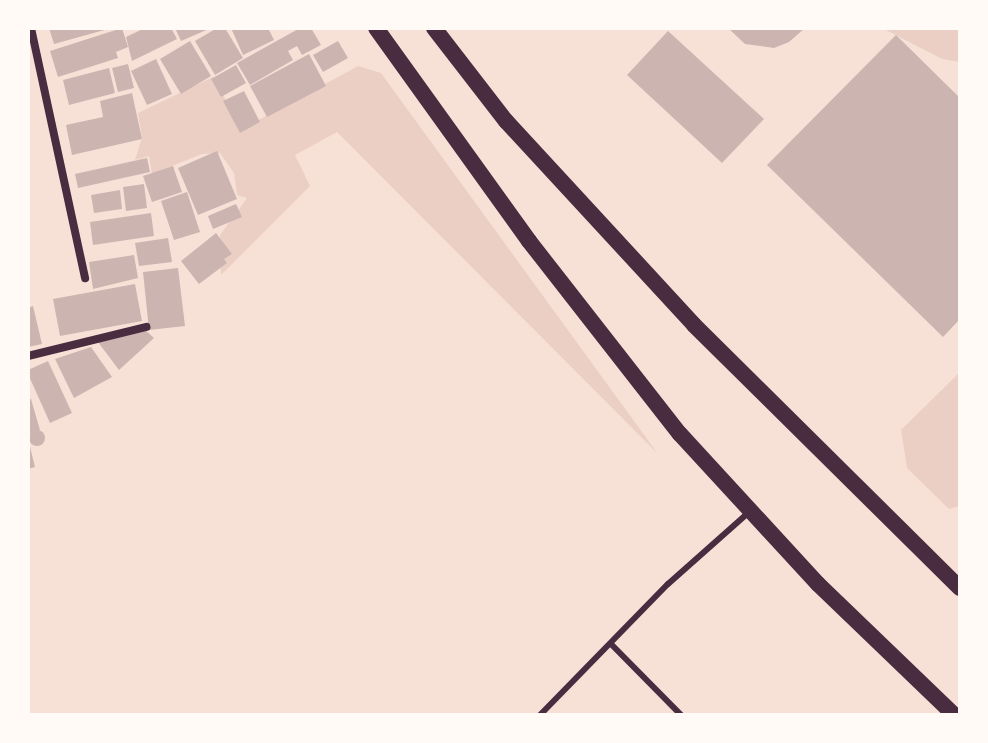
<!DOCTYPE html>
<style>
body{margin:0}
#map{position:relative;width:988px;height:743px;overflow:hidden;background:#f7e1d7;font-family:"IBM Plex Sans",sans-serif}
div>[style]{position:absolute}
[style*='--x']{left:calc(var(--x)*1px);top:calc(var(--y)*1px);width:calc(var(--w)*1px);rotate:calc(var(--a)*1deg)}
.green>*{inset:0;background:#ebcfc5}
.building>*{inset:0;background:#ccb4b1}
.round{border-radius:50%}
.service>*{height:6px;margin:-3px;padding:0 3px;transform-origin:3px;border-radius:3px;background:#4a2c40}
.minor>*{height:8px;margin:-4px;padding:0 4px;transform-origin:4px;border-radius:4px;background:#4a2c40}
.secondary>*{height:16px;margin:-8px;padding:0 8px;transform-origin:8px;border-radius:8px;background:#4a2c40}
span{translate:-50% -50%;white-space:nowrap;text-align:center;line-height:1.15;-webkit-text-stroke:8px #fffaf5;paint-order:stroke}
.frame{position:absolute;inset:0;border:30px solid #fffaf5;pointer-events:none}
</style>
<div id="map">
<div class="green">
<div style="clip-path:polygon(882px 28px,960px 28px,960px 62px,942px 59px)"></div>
<div style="clip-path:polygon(358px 66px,381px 73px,658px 454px,337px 132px,295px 155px,310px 186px,221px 275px,220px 235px,247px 198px,237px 195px,234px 173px,220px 153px,202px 154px,152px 174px,149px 156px,135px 160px,142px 138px,138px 113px,213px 77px,242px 129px)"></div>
<div style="clip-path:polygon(960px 372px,960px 506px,949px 509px,907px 468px,901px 430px)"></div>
</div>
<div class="building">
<div style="clip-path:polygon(49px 28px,108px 28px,108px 29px,54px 44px)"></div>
<div style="clip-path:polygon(122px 28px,128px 47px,116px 52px,118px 58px,58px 77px,50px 51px)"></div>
<div style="clip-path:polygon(145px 28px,171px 28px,177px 39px,132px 61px,126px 37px)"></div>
<div style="clip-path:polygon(175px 28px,211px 28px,181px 41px)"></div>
<div style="clip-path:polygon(217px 28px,225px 28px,243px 58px,215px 75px,195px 41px)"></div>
<div style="clip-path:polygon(231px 28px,268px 28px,274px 40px,243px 55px)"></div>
<div style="clip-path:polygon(300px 28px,311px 28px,321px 45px,302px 55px,297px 46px,288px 51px,293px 60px,250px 85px,237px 63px)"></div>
<div style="clip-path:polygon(728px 28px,805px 28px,789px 42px,774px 48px,745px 44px)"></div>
<div style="clip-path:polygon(668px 31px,764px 119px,722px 163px,627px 75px)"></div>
<div style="clip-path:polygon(896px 35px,960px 98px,960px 319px,943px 337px,767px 165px)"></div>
<div style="clip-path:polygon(190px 41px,211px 76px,181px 94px,160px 59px)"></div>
<div style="clip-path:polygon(338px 41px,348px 58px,323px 72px,313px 55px)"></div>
<div style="clip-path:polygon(309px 54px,326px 86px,267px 117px,250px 86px)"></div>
<div style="clip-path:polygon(156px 59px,172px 94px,147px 105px,131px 71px)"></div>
<div style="clip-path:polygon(128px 64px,134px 88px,118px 92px,112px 68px)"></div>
<div style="clip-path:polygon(236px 65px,246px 83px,221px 97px,211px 79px)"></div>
<div style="clip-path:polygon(109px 68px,115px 93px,69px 105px,63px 80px)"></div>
<div style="clip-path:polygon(244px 91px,260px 122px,240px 133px,223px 101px)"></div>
<div style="clip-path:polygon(132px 93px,142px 139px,72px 155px,66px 125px,103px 117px,100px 101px)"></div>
<div style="clip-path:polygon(217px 151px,237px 199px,198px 215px,178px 168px)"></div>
<div style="clip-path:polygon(147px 158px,150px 172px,78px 188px,75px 174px)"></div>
<div style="clip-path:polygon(173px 166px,182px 192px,152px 202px,143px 176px)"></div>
<div style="clip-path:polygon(144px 184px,147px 208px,126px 211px,123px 187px)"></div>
<div style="clip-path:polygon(120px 190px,122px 209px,94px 213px,91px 195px)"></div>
<div style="clip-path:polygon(187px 192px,200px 232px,174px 240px,161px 201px)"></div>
<div style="clip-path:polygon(236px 204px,242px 217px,213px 229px,208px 216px)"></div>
<div style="clip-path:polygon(151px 213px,154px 236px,93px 245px,90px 222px)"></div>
<div style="clip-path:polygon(216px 233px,232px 254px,224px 259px,227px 263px,199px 284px,181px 261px)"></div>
<div style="clip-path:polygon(168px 238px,172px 262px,139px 266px,135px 243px)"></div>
<div style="clip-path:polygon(134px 255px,138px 278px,93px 289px,89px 262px)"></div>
<div style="clip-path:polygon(178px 268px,185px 326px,149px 330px,143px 272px)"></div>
<div style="clip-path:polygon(135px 284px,142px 321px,60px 336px,53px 299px)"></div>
<div style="clip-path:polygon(33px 306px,42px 344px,28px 347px,28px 308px)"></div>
<div style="clip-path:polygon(144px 329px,154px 338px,119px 370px,98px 342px)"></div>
<div style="clip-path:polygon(91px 347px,112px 377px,74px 398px,55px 359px)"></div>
<div style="clip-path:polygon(48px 361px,72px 413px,50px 423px,28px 374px,28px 370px)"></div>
<div style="clip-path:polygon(31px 399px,40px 430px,28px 434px,28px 400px)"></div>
<div class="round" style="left:29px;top:430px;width:16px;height:16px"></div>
<div style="clip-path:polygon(29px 443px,35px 467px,28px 469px,28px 444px)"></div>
</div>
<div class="service">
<div style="--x:611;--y:644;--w:100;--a:45.4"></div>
<div style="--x:540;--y:715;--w:183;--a:-45.7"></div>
<div style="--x:668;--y:584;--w:107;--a:-41.6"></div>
</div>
<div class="minor">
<div style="--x:31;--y:28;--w:256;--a:77.8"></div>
<div style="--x:28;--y:356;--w:122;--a:-13.8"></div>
</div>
<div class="secondary">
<div style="--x:376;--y:28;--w:262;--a:54.3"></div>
<div style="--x:529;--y:241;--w:245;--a:52"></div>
<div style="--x:680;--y:434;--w:204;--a:47.4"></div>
<div style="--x:818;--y:584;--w:189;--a:43.9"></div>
<div style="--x:434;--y:28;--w:118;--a:52.3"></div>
<div style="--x:506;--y:121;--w:277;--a:47.3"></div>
<div style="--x:694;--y:325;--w:374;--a:44.7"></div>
</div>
<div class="frame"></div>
</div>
